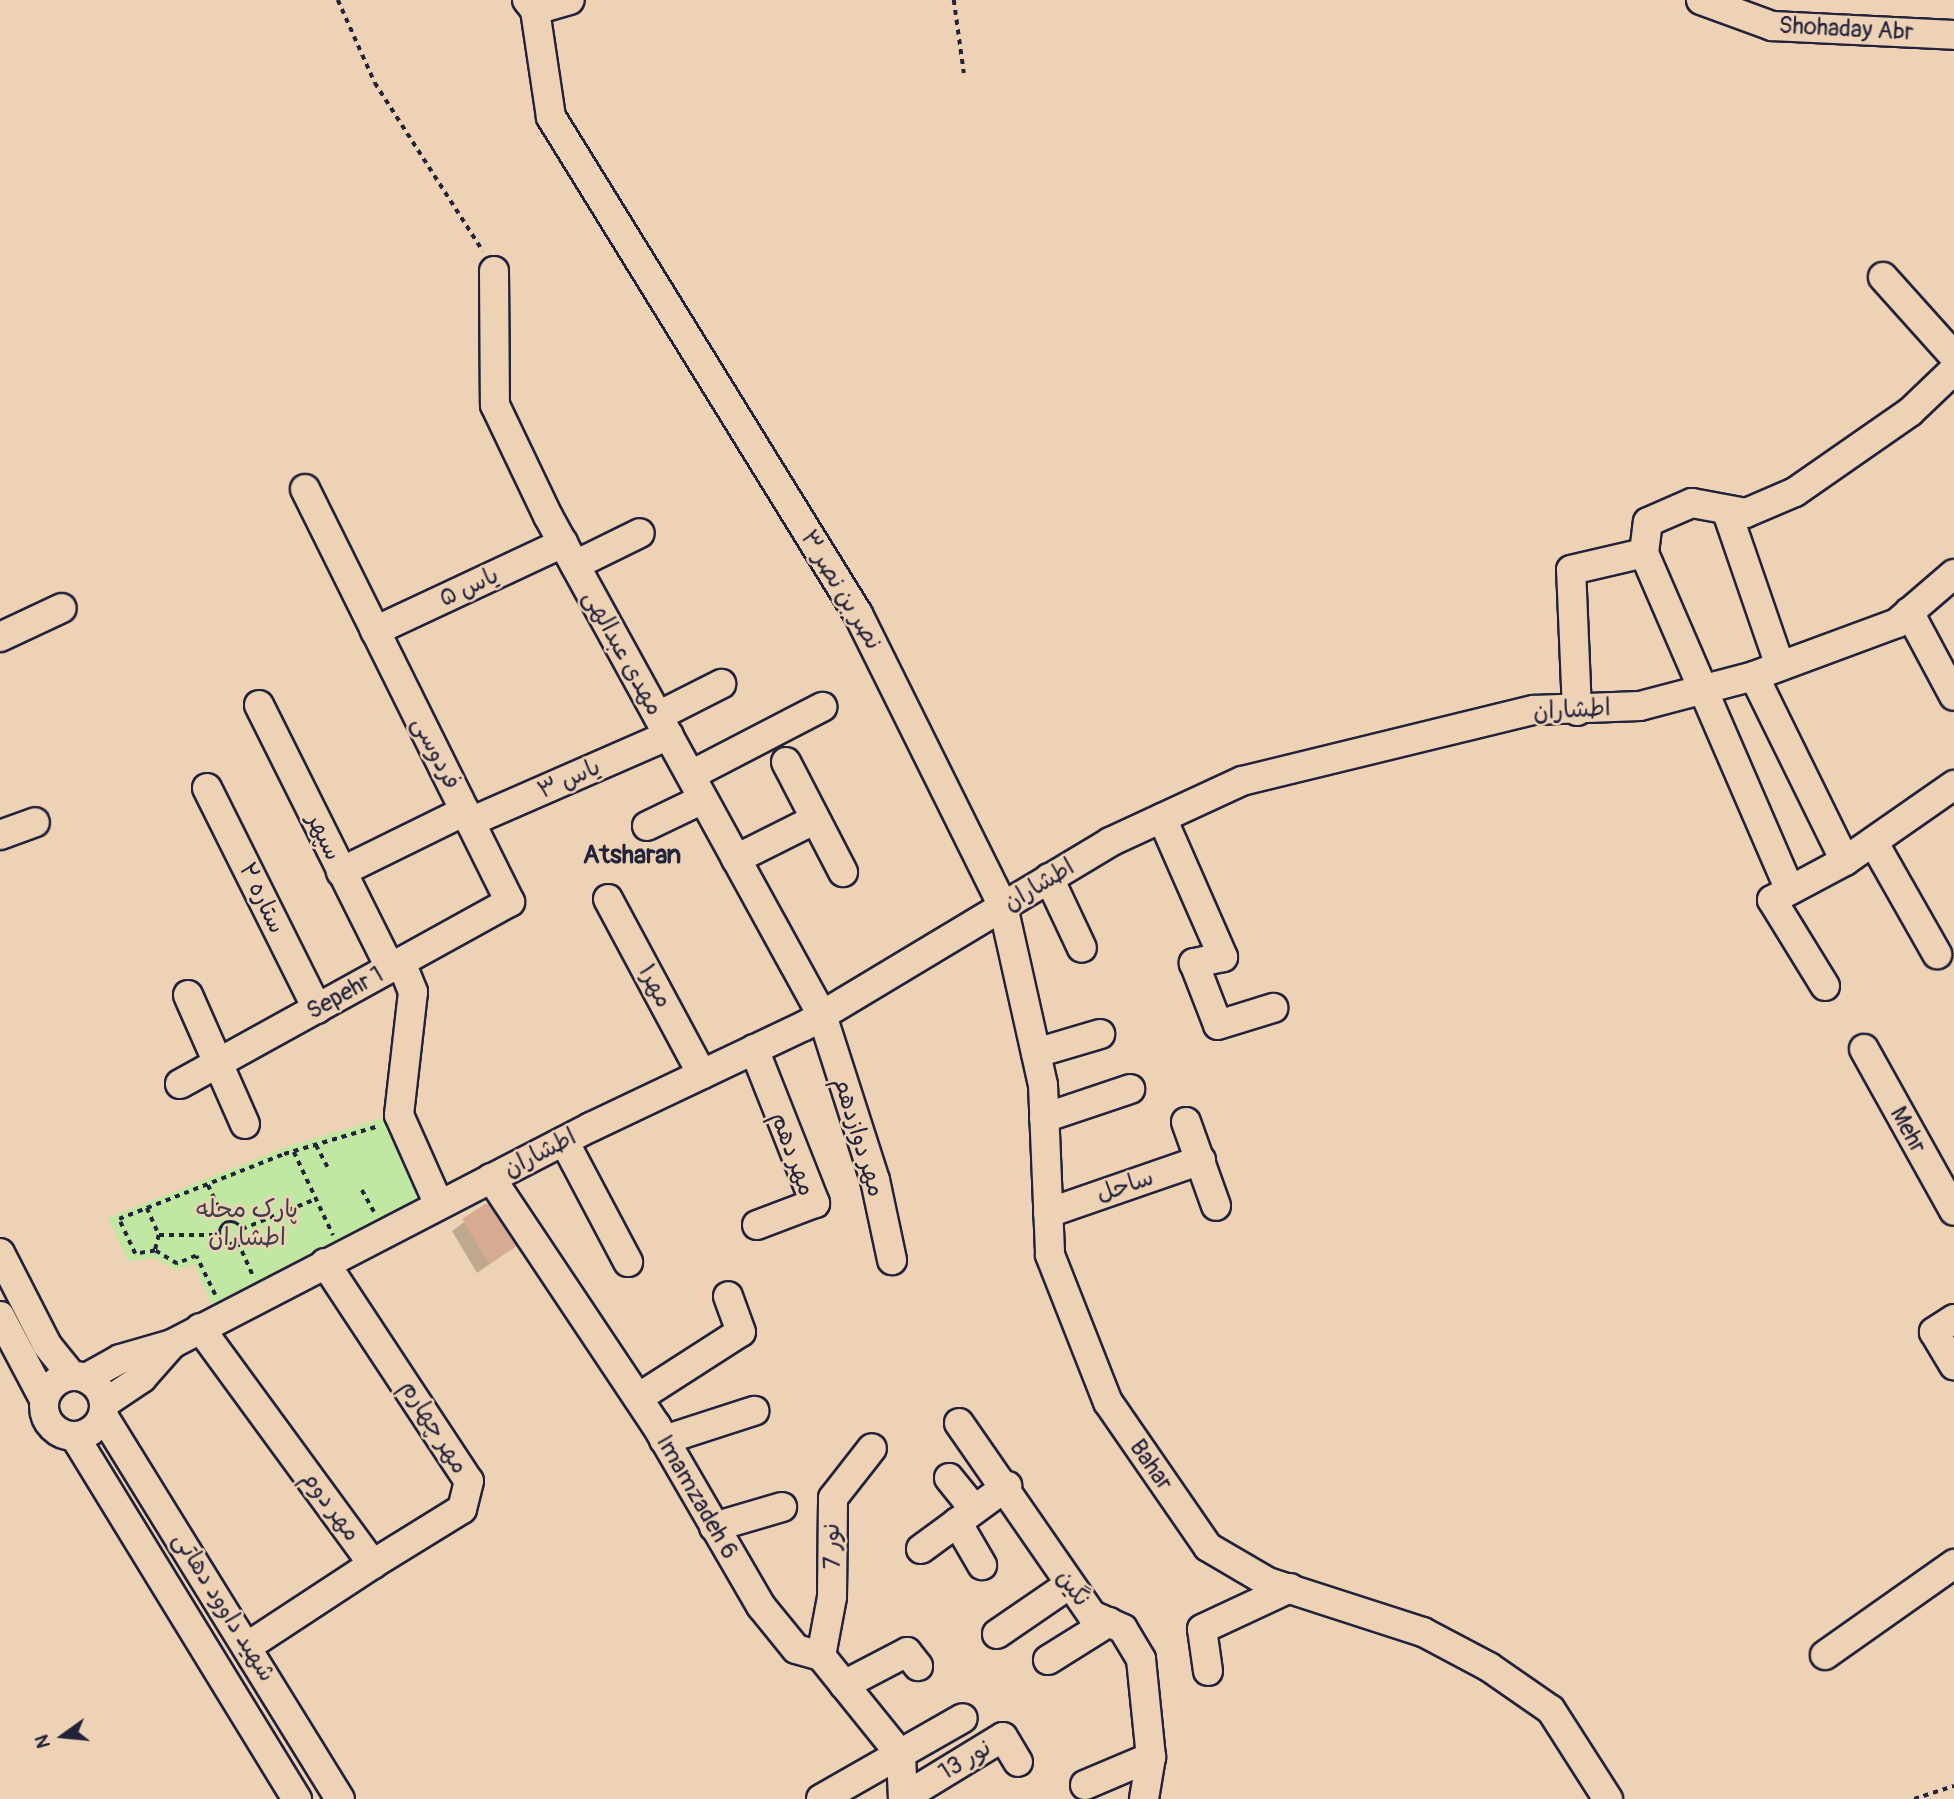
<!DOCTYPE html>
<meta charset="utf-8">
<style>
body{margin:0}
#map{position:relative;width:1954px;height:1799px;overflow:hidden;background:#eed2b5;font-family:Pangolin,"Playpen Sans Arabic",sans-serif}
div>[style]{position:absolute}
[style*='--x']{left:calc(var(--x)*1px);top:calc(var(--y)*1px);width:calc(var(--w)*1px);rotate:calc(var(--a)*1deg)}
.green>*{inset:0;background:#c1e8a2}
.shadow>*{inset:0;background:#0003}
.building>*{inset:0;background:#d7ab92}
.path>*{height:3.5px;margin-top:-1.75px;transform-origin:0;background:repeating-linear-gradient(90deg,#22223b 0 5px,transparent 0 10px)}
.path>.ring{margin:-1.75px;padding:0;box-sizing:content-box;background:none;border:3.5px solid #22223b;border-radius:50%}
.roads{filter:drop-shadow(2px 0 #22223b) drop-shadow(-2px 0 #22223b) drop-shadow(0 2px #22223b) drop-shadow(0 -2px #22223b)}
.minor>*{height:28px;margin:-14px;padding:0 14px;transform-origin:14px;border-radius:14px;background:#eed2b5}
.minor>.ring{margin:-14px;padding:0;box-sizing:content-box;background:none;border:28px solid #eed2b5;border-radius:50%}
span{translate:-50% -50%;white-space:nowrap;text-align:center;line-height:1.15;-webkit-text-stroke:5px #eed2b5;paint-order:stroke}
.street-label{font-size:24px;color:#22223b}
.park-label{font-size:24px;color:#3a404a}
.neighbourhood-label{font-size:26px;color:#22223b;font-weight:700}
.north{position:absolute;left:28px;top:1701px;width:70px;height:70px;-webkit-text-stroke:5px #eed2b5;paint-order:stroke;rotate:255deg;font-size:19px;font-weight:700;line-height:28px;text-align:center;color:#22223b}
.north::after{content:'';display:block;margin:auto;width:24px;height:32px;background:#22223b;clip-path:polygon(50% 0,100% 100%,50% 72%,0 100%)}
</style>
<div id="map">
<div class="green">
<div style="clip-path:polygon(391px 1116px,424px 1183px,418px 1202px,212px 1305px,194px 1264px,176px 1270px,154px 1258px,128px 1261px,108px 1218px,289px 1146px)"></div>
</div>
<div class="shadow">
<div style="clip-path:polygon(486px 1206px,521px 1242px,477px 1273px,452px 1231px)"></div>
</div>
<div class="building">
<div style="clip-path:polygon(485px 1204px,501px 1206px,523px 1242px,489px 1264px,462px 1219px)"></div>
</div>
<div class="path">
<div style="--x:338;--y:0;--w:91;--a:66"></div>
<div style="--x:375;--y:83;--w:200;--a:57.3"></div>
<div style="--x:954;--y:0;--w:74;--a:82.2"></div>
<div style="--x:316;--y:1145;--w:26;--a:62"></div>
<div style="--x:294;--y:1152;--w:92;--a:64.8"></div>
<div style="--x:208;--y:1185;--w:42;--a:64.7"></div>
<div style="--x:362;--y:1190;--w:25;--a:61"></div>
<div style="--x:147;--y:1208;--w:30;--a:66"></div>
<div style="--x:159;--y:1235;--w:16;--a:104"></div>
<div class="ring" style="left:220px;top:1222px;width:18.5px;height:18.5px"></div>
<div style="--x:242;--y:1229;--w:80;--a:-22.1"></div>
<div style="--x:159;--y:1235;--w:61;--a:0"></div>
<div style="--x:238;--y:1242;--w:36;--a:66"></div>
<div style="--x:215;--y:1295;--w:43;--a:-116"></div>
<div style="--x:196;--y:1256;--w:21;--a:157"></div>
<div style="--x:177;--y:1264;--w:26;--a:-149"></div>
<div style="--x:155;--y:1251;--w:20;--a:171"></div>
<div style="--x:135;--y:1254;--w:38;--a:-115"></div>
<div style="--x:119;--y:1219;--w:177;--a:-21.5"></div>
<div style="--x:284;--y:1154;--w:99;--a:-16.4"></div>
<div style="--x:1914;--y:1799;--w:42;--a:-18"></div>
</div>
<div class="roads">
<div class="minor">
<div style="--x:527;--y:0;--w:13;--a:51"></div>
<div style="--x:535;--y:10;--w:108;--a:81.5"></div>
<div style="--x:551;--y:117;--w:584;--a:58.3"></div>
<div style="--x:858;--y:614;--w:326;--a:63.6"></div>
<div style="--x:1003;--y:906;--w:183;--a:77.4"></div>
<div style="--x:1043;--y:1085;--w:170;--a:87.6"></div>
<div style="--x:1050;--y:1255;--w:158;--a:68.5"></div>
<div style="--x:1108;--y:1402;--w:176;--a:55.4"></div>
<div style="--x:1208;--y:1547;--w:69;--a:30.3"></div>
<div style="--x:1268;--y:1582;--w:163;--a:17.9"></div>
<div style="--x:1423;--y:1632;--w:75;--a:27.9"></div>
<div style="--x:1489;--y:1667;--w:75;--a:34.7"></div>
<div style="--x:1551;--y:1710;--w:106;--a:57.4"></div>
<div style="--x:1701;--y:0;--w:76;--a:20.1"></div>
<div style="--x:1772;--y:26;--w:182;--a:2.8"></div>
<div style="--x:535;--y:10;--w:36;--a:-16"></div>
<div style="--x:494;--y:271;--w:134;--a:89.6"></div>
<div style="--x:495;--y:405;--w:123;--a:64.5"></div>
<div style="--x:548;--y:516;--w:569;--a:61.23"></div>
<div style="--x:822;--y:1015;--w:173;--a:72.2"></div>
<div style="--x:875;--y:1180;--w:82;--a:78"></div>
<div style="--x:1883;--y:277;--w:106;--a:48.1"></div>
<div style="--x:1727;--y:512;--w:163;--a:71"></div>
<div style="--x:1644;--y:553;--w:365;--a:66.6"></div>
<div style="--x:575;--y:565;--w:72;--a:-26.2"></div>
<div style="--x:1909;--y:612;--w:95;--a:61.8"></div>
<div style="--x:375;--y:631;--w:208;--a:-25.1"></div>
<div style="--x:0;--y:637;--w:68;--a:-25.1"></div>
<div style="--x:1754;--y:676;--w:206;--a:63.8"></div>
<div style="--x:259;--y:705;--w:294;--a:63.5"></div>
<div style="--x:1577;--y:711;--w:141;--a:-92.4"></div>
<div style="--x:1571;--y:570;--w:75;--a:-13.1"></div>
<div style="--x:1644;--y:553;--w:31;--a:-83"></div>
<div style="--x:1648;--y:522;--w:48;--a:-23.4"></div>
<div style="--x:1692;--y:503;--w:55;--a:10.5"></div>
<div style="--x:1746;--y:513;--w:53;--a:-23.2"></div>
<div style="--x:1795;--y:492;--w:140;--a:-34.8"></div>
<div style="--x:1910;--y:412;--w:61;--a:-43.7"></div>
<div style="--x:658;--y:716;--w:71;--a:-26.9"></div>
<div style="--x:786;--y:762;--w:124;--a:62.6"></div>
<div style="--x:691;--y:775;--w:148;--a:-27.4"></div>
<div style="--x:207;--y:788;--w:247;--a:63.5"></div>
<div style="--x:1162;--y:818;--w:152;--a:66.3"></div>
<div style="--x:1223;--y:957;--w:30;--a:168"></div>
<div style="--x:1194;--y:963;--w:66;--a:68.8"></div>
<div style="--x:1218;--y:1025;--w:58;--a:-17.2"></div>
<div style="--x:470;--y:822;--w:217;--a:-23.6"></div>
<div style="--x:647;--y:826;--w:62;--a:-25.7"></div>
<div style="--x:0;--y:835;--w:37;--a:-20"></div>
<div style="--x:1874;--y:843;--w:128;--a:60.4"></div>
<div style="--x:736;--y:859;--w:87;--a:-26.6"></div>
<div style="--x:341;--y:872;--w:138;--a:-26.2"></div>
<div style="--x:1049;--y:878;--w:77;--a:64.8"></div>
<div style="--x:608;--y:899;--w:199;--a:61.8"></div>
<div style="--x:401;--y:962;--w:32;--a:68"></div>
<div style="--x:413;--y:992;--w:124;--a:96.5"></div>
<div style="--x:399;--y:1115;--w:98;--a:66"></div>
<div style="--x:1825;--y:986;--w:101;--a:-121.6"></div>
<div style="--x:1772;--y:900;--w:83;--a:-28.1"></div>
<div style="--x:1845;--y:861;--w:133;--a:-34.9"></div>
<div style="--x:188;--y:995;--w:141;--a:66.2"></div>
<div style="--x:754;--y:1049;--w:166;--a:68.4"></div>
<div style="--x:815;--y:1203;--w:62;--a:159.2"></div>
<div style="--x:1864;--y:1049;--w:185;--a:60.9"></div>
<div style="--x:1036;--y:1053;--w:67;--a:-16.5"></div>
<div style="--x:180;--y:1084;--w:377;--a:-28.9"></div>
<div style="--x:510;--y:902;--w:461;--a:-116.4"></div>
<div style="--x:1044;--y:1118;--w:91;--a:-18.6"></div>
<div style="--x:1186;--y:1122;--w:89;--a:70.3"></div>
<div style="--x:564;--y:1141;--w:137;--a:62.1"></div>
<div style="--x:491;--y:1178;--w:297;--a:56.3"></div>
<div style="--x:656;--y:1425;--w:209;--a:59.9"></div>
<div style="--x:761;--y:1606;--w:55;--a:50.9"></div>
<div style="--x:796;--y:1649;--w:26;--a:16"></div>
<div style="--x:821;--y:1656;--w:127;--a:51.1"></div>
<div style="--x:901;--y:1755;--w:44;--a:87.4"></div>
<div style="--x:1048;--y:1213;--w:162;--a:-19.1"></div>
<div style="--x:0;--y:1253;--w:103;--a:62.9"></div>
<div style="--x:47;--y:1345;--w:38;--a:51"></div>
<div style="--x:325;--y:1263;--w:261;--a:56.6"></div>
<div style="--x:469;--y:1481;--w:29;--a:104"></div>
<div style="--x:462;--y:1509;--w:105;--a:148.3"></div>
<div style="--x:0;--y:1316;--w:94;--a:62.1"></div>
<div style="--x:1954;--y:1319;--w:24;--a:147"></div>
<div style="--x:1934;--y:1332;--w:39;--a:59"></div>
<div style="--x:200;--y:1328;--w:293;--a:53.8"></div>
<div style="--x:373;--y:1564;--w:149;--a:146.7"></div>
<div class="ring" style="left:44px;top:1376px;width:32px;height:32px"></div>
<div style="--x:86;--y:1378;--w:39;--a:-29"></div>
<div style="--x:120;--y:1359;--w:54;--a:-16.1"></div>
<div style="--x:172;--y:1344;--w:472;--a:-27.4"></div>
<div style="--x:591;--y:1127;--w:236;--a:-25.4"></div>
<div style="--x:804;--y:1026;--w:357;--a:-31"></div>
<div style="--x:1110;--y:842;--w:145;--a:-24.8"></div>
<div style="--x:1242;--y:781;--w:301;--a:-13.7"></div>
<div style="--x:1534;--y:710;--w:106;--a:-2.2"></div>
<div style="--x:1640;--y:706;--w:118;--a:-14.7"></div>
<div style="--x:1754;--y:676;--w:153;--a:-20.3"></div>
<div style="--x:1897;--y:623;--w:75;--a:-40.7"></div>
<div style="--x:638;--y:1398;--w:122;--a:-32.7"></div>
<div style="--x:741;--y:1332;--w:38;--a:-110"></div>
<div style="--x:105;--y:1403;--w:45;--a:-34"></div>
<div style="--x:142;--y:1378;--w:45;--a:-48.6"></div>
<div style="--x:104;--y:1417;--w:449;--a:58.3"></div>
<div style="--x:959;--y:1423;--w:234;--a:55.3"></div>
<div style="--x:1092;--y:1615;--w:34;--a:24"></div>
<div style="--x:1123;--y:1629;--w:35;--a:59"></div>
<div style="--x:1141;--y:1659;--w:99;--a:84.2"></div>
<div style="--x:1151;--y:1757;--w:43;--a:99.5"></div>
<div style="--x:75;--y:1437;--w:425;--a:58.5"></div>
<div style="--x:664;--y:1440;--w:95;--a:-17.9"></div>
<div style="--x:949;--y:1478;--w:40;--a:51"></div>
<div style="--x:957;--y:1522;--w:50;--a:59.8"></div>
<div style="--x:714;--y:1527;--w:71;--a:-16.4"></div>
<div style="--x:921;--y:1549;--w:107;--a:-36.2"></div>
<div style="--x:997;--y:1634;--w:88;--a:-34.4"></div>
<div style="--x:1825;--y:1655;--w:158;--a:-35.2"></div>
<div style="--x:821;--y:1656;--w:60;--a:-79.4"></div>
<div style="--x:832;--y:1597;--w:99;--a:-89.4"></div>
<div style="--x:833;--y:1498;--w:63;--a:-52"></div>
<div style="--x:1048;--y:1660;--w:72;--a:-31.9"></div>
<div style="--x:1208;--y:1671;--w:42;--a:-98.1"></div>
<div style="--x:1202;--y:1629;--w:97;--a:-25"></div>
<div style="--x:844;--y:1685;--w:71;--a:-27.6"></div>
<div style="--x:907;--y:1652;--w:18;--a:52"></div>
<div style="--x:1085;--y:1785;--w:72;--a:-23"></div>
<div style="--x:903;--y:1798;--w:117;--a:-31.4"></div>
<div style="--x:1003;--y:1737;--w:29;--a:59"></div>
<div style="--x:821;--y:1799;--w:163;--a:-29.7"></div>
</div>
</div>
<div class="street-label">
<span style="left:1846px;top:29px;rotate:3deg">Shohaday Abr</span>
<span style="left:469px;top:587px;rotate:-25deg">یاس ۵</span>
<span style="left:841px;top:590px;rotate:59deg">نصر بن نصر ۳</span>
<span style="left:623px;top:653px;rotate:61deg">مهدی عبدالهی</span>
<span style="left:1572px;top:710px;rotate:-3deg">اطشاران</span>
<span style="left:436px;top:753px;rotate:63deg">فردوسی</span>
<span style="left:569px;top:779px;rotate:-24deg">یاس ۳</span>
<span style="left:324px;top:837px;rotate:64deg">سپهر</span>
<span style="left:1039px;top:885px;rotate:-31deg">اطشاران</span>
<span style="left:262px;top:898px;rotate:64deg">ستاره ۲</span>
<span style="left:655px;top:986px;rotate:62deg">مهر۱</span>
<span style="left:345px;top:993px;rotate:-29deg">Sepehr 1</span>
<span style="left:1908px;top:1130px;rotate:61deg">Mehr</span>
<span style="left:859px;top:1137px;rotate:73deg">مهر دوازدهم</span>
<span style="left:540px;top:1153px;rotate:-27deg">اطشاران</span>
<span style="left:793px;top:1154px;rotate:70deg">مهر دهم</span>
<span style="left:1125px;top:1186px;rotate:-19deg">ساحل</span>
<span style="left:434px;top:1427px;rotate:58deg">مهر چهارم</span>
<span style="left:1151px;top:1465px;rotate:55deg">Bahar</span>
<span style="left:697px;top:1497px;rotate:60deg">Imamzadeh 6</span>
<span style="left:331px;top:1506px;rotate:54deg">مهر دوم</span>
<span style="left:832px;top:1546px;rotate:-92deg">نور 7</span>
<span style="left:1073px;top:1588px;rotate:54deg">نگین</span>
<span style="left:224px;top:1607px;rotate:58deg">شهید داوود دهاتی</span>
<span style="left:965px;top:1760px;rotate:-31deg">نور 13</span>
</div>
<div class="park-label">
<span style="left:247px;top:1224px">پارک محله<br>اطشاران</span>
</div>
<div class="neighbourhood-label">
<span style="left:632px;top:856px">Atsharan</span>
</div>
<div class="north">N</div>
</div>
